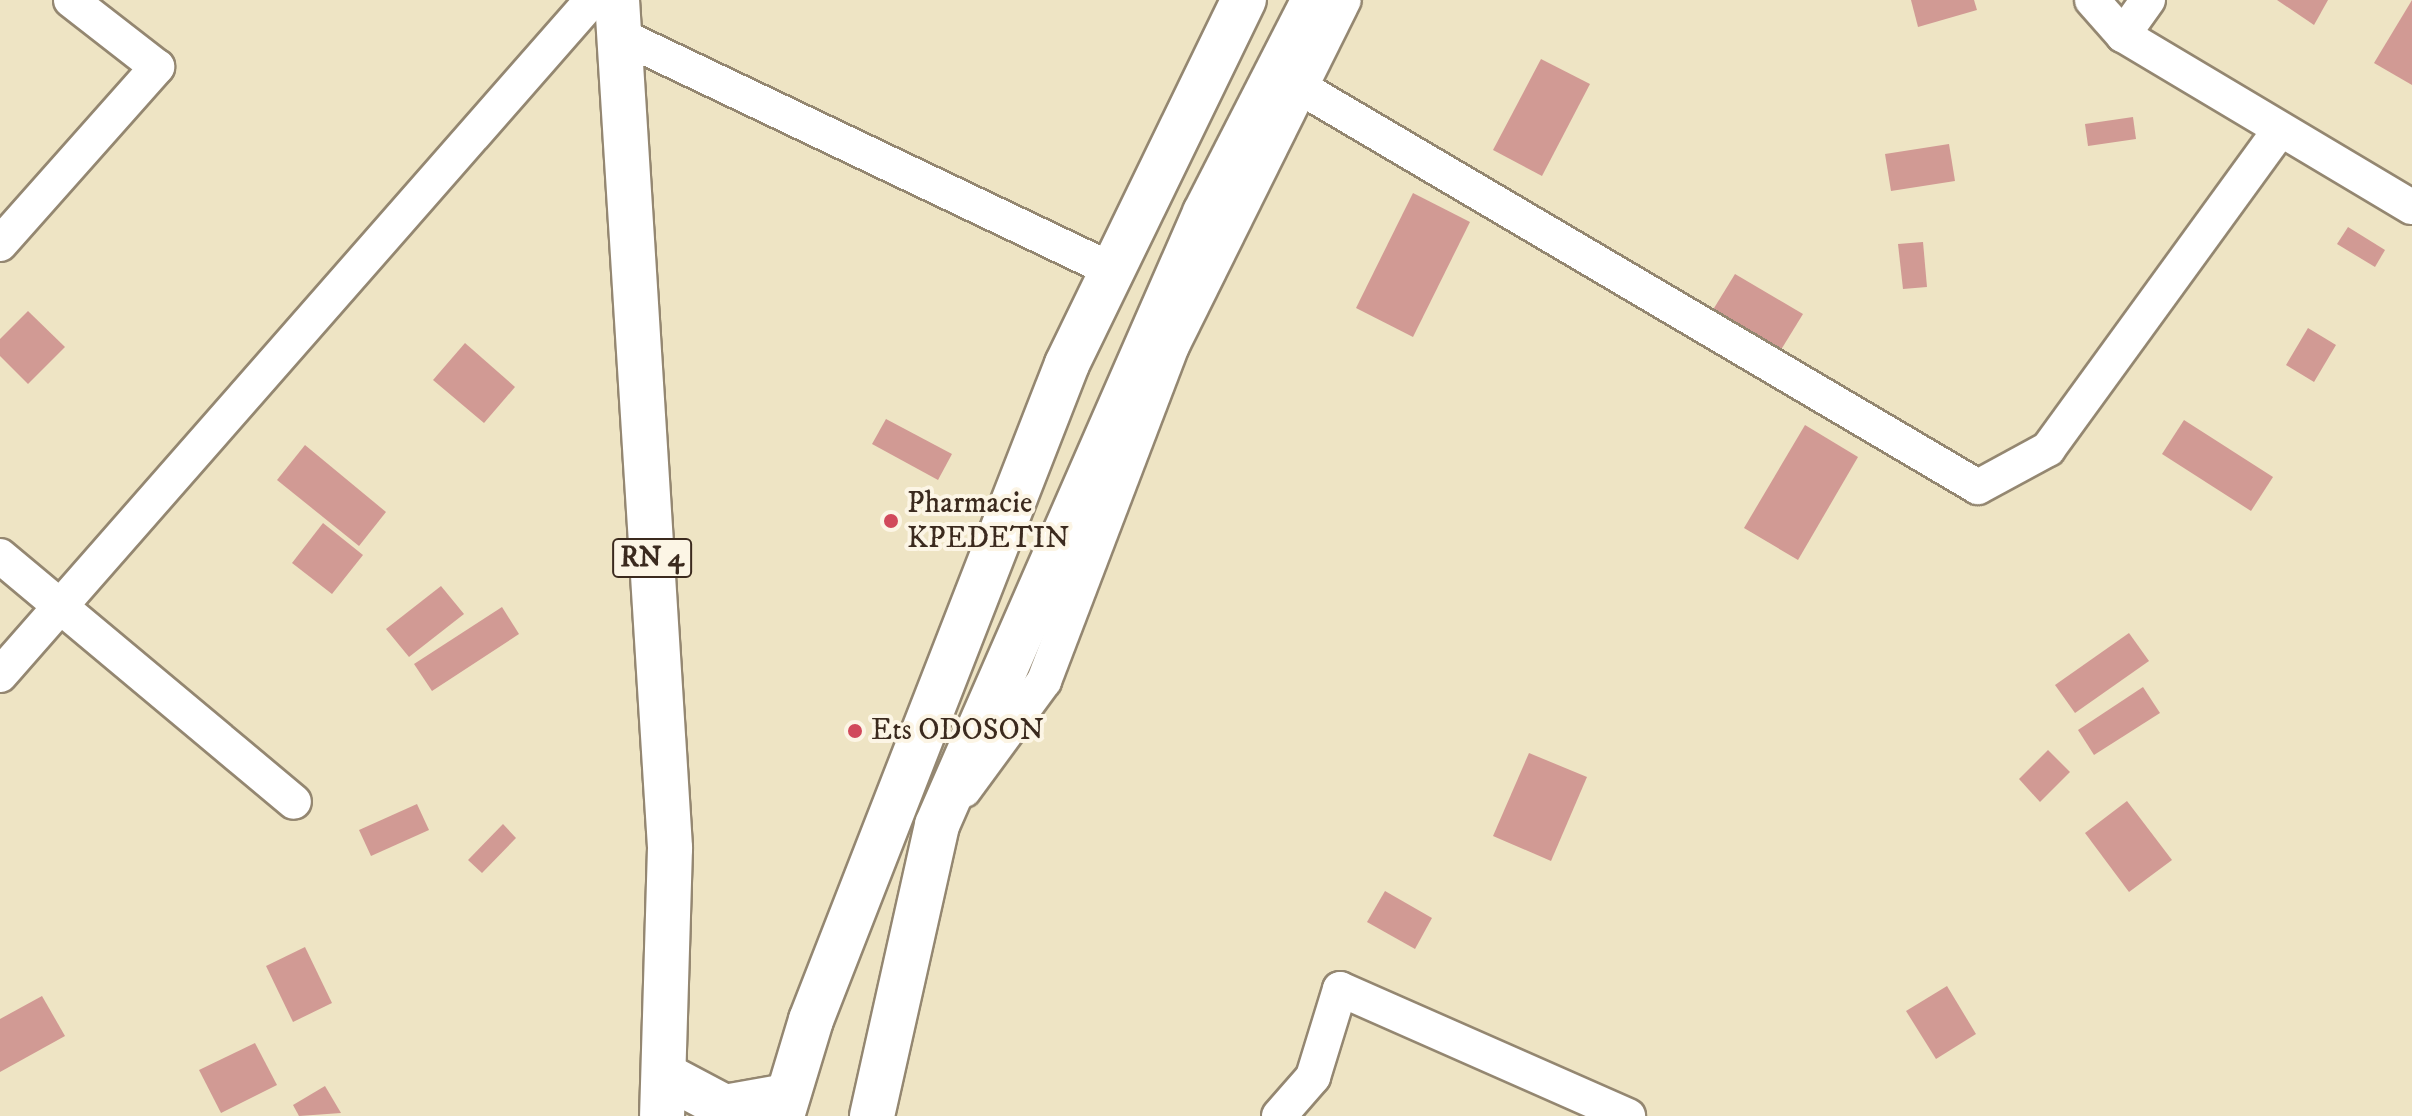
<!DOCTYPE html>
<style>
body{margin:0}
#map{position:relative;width:2412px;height:1116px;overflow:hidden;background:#eee4c4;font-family:"IM FELL DW Pica",serif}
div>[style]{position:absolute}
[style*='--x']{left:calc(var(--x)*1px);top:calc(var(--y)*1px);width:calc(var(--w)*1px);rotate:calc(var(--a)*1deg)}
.building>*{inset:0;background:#d19a94}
.roads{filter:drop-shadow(2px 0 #948771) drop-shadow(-2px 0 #948771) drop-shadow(0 2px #948771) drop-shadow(0 -2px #948771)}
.street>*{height:34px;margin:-17px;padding:0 17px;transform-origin:17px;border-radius:17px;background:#fff}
.primary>*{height:44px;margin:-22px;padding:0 22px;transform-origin:22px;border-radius:22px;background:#fff}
.highway>*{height:44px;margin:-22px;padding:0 22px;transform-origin:22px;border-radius:22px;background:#fff}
.dots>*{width:22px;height:22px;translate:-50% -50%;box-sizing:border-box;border:4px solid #fcf5e5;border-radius:50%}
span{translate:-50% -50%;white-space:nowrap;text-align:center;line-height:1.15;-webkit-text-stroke:8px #fcf5e5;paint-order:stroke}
.shield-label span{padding:2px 6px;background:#fcf5e5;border:2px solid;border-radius:6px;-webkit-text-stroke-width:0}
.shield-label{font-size:28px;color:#3b2a1e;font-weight:700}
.poi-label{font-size:30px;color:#3b2a1e}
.left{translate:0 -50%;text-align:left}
</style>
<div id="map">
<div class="building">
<div style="clip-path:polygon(1911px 0,1974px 0,1977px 10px,1918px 27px)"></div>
<div style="clip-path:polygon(2277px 0,2328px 0,2314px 25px)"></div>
<div style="clip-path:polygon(2412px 0,2412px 85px,2374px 63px)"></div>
<div style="clip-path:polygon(1541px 59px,1590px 84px,1542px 176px,1493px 150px)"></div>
<div style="clip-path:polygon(2133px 117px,2136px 139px,2088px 146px,2085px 124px)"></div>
<div style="clip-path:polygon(1949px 144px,1955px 181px,1891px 191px,1885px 154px)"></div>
<div style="clip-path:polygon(1413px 193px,1470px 222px,1413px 337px,1356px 308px)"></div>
<div style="clip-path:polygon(2348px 227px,2385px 250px,2375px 267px,2337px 244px)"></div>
<div style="clip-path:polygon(1923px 242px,1927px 287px,1903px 289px,1898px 244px)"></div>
<div style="clip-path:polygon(1735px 274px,1803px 314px,1779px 353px,1711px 313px)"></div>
<div style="clip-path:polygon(28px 311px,65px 347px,28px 384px,0 356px,0 339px)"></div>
<div style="clip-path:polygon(2308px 328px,2336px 345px,2314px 382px,2286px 365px)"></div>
<div style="clip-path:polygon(465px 343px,515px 387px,484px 423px,433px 380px)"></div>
<div style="clip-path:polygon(886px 419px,952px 454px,938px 480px,872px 444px)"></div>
<div style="clip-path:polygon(2184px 420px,2273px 477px,2251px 511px,2162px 454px)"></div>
<div style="clip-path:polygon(1805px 425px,1858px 457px,1798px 560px,1744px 528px)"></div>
<div style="clip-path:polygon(305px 445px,386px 512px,359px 546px,277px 480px)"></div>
<div style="clip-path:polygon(323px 523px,363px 555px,332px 594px,292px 563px)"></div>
<div style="clip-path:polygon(441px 586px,464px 614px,409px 657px,386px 629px)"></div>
<div style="clip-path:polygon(502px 607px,519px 634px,432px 691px,414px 664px)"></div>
<div style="clip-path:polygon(2129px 633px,2149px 661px,2075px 713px,2055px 685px)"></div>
<div style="clip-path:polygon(2143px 687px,2160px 713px,2094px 755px,2078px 730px)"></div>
<div style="clip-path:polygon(2048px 750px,2070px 772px,2040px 802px,2019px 779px)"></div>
<div style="clip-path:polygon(1529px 753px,1587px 777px,1551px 861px,1493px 836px)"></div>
<div style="clip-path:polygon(2127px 801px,2172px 860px,2129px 892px,2085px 833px)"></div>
<div style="clip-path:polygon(417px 804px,429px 830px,371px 856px,359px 830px)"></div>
<div style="clip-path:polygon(503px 824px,516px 838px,482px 873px,468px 860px)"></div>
<div style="clip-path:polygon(1385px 891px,1432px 918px,1415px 949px,1367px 922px)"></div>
<div style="clip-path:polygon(305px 947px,332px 1003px,293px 1022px,266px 966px)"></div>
<div style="clip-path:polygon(1947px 986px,1976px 1034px,1936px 1059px,1906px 1011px)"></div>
<div style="clip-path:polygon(42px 996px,65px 1036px,0 1072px,0 1019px)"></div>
<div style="clip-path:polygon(255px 1043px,277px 1085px,221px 1113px,199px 1070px)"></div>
<div style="clip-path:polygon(325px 1086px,341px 1113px,299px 1116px,293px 1105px)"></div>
</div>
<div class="roads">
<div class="street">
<div style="--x:2092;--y:0;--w:47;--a:48.5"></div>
<div style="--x:2123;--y:35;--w:336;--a:30.8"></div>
<div style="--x:619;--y:35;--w:546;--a:25.49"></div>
<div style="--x:2123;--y:35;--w:43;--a:-54.5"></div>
<div style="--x:1298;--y:86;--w:789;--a:30.53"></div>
<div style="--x:1978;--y:487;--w:80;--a:-28.5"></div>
<div style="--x:2048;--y:449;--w:391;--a:-54"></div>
<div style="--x:0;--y:244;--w:237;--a:-48.4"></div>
<div style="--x:157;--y:67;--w:109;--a:-142.1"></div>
<div style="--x:0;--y:556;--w:383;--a:39.9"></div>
<div style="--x:0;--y:675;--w:898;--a:-48.75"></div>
<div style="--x:964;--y:790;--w:135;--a:-53.7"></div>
<div style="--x:1044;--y:681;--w:359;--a:-69.1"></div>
<div style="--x:1172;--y:346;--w:386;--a:-63.6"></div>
<div style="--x:1279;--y:1116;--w:52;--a:-48.9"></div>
<div style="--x:1313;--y:1077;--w:92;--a:-72.9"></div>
<div style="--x:1340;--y:989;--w:315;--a:23.8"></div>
</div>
<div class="primary">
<div style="--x:617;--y:0;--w:850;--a:86.42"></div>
<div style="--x:670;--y:848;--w:268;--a:91.7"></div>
</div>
<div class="highway">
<div style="--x:668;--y:1077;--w:64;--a:27.8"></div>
<div style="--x:725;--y:1107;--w:63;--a:-10.1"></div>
<div style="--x:782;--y:1116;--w:100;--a:-73.2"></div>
<div style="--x:811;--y:1020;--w:704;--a:-68.68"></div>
<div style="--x:1067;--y:364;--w:405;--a:-64.1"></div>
<div style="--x:872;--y:1116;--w:298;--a:-77.4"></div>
<div style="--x:937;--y:825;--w:668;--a:-66.35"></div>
<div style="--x:1205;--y:213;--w:239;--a:-62.9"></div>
</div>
</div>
<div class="dots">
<div style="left:891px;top:521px;background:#d1495b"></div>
<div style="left:855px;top:731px;background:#d1495b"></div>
</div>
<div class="shield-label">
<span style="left:652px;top:558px">RN 4</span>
</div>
<div class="poi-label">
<span class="left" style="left:907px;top:521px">Pharmacie<br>KPEDETIN</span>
<span class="left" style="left:871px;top:731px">Ets ODOSON</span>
</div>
</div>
